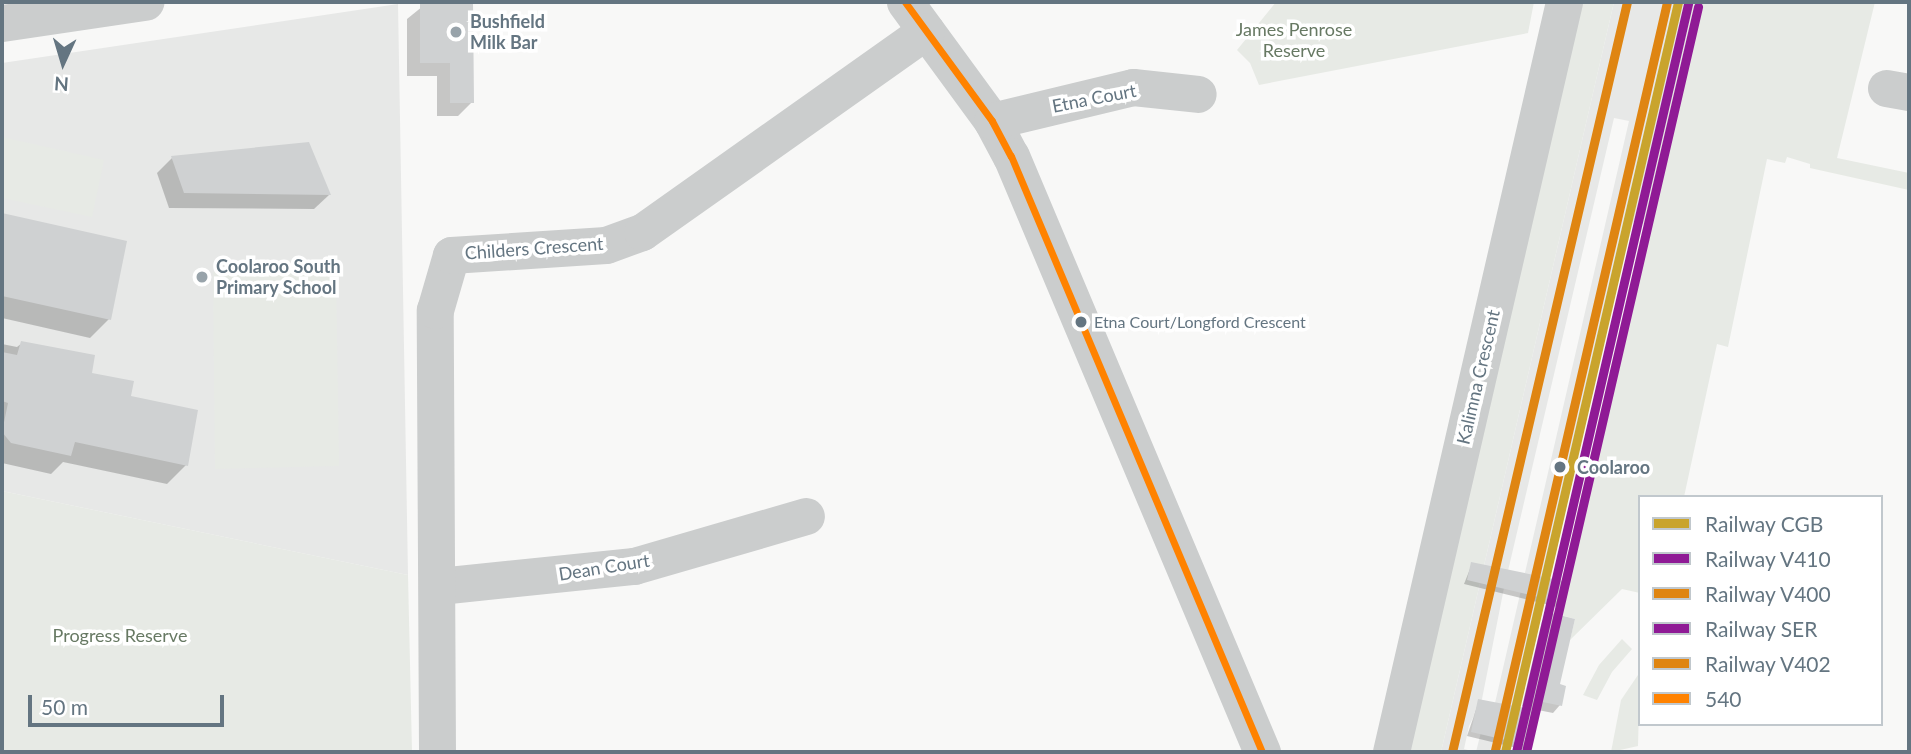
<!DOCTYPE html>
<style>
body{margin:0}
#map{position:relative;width:1911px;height:754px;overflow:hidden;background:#f8f8f7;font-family:Lato,sans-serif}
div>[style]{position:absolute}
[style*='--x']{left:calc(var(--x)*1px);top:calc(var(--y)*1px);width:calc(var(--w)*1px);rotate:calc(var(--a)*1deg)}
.built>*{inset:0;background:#e7e8e7}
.green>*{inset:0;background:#e7eae5}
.shadow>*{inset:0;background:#0003}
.building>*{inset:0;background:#cfd1d2}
.minor>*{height:37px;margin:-18.5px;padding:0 18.5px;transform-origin:18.5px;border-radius:18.5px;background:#cbcdcd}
.bus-1>*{height:7px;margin:-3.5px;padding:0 3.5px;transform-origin:3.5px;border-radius:3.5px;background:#ff8200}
.rail-1>*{height:9px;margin:-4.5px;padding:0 4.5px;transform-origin:4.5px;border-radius:4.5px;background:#c9a42d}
.rail-2>*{height:9px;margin:-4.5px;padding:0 4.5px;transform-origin:4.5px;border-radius:4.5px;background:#8f1a95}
.rail-3>*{height:9px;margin:-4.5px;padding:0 4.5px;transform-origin:4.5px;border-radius:4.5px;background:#df8512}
.rail-4>*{height:9px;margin:-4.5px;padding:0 4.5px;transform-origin:4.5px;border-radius:4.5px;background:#8f1a95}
.rail-5>*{height:9px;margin:-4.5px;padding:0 4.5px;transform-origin:4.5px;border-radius:4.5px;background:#df8512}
.dots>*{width:19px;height:19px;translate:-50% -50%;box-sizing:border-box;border:4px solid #fff;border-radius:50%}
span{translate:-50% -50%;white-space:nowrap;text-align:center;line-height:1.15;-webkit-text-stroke:7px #fff;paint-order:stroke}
.bus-label{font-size:16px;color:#647581}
.left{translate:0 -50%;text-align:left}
.poi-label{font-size:18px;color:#647581;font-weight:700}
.park-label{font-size:18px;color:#677963}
.street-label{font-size:18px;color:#647581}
.stop-label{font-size:18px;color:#647581;font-weight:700}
.frame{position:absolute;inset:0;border:4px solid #647581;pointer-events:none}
.legend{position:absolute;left:1638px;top:495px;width:245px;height:231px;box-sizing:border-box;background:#fff;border:2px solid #c1c8cd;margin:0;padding:9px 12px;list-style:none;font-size:21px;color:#647581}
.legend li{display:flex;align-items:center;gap:14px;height:35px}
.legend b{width:35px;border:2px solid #c1c8cd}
.north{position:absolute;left:28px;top:28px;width:70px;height:70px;-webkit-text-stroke:5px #fff;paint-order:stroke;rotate:184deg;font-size:19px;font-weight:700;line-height:28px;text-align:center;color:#647581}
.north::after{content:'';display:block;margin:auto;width:24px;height:32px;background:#647581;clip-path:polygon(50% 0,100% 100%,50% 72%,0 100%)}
.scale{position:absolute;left:28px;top:695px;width:196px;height:32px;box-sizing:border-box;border:4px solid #647581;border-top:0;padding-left:9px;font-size:21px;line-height:24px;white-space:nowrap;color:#647581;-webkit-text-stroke:5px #fff;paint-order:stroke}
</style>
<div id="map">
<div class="built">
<div style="clip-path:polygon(evenodd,1614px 2px,1688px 2px,1639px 223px,1633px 222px,1620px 273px,1510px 752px,1441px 752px,1614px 2px,1614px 118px,1629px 121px,1489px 729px,1482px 728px,1476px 752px,1464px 749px,1469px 726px,1482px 699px,1504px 588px,1614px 118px)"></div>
<div style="clip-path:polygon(398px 4px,408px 575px,2px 491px,2px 63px)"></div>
</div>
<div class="green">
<div style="clip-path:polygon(1276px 2px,1534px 2px,1528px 33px,1259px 85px,1250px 63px,1237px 50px)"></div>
<div style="clip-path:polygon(1579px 2px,1614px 2px,1441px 752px,1408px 752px)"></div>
<div style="clip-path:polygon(1688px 2px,1875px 2px,1837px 158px,1909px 173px,1909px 190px,1810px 168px,1810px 164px,1787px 157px,1785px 163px,1767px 159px,1728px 347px,1717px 344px,1684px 497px,1640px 497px,1640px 593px,1622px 589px,1570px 640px,1575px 619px,1561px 615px,1650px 226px,1639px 223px)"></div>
<div style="clip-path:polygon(2px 137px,104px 160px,92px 217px,2px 198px)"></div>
<div style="clip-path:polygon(336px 271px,339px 466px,215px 469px,213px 272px)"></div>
<div style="clip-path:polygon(2px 491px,408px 575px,412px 752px,2px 752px)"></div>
<div style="clip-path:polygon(1622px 639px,1632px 649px,1612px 672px,1597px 700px,1583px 695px,1599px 665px)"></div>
<div style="clip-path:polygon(1640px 672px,1638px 746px,1611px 752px,1621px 700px)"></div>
</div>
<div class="shadow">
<div style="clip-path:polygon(428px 2px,471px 2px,472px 102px,458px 116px,437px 116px,437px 76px,407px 76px,407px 19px)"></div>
<div style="clip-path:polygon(308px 144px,329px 195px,314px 209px,169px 208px,157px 173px,172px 158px)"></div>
<div style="clip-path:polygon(2px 215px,125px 242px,109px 319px,90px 338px,2px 318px)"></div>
<div style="clip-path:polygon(22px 343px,129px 397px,186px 465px,167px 484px,63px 462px,51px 474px,2px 463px,2px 344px,17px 347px)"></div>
<div style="clip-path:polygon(1472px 564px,1562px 602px,1557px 607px,1464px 584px)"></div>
<div style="clip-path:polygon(1549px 614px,1560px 705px,1553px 713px,1538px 710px,1525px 750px,1467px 736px,1479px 701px,1534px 712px,1522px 706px,1542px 621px)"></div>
</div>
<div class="building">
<div style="clip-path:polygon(420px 2px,473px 2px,474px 103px,450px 103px,450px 63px,420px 63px)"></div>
<div style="clip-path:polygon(309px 142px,331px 195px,184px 193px,171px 156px)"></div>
<div style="clip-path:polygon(2px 213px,127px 241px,111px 320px,2px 296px)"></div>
<div style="clip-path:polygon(21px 341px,95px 355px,92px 373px,134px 381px,131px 396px,198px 410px,188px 466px,75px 442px,71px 456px,11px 443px,2px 432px,8px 403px,2px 401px,2px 352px,17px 355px)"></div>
<div style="clip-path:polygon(1471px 562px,1568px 582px,1564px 603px,1467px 580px)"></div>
<div style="clip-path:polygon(1548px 612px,1575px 619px,1560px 684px,1566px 686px,1562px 706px,1528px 699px)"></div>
<div style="clip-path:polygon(1478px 699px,1540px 711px,1531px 746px,1471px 732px)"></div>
</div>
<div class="minor">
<div style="--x:905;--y:2;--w:147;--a:53.8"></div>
<div style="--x:992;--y:121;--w:40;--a:62"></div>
<div style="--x:1011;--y:156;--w:647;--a:67.16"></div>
<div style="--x:2;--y:23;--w:145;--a:-8.4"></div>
<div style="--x:1886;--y:88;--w:23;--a:10"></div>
<div style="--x:992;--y:121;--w:145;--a:-13.6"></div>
<div style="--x:1133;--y:87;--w:65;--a:6.1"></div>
<div style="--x:439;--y:586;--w:196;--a:-5.9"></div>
<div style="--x:634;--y:566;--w:179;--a:-16.2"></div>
<div style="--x:437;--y:752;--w:442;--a:-90.3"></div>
<div style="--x:435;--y:310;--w:57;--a:-73.8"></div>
<div style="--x:451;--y:255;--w:155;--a:-3.7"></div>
<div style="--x:606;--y:245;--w:38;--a:-20"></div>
<div style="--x:642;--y:232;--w:348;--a:-35.3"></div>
<div style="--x:1391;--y:752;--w:770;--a:-77.01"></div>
</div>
<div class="bus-1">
<div style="--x:905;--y:2;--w:147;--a:53.8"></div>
<div style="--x:992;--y:121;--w:40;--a:62"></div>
<div style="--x:1011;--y:156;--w:647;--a:67.16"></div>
</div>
<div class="rail-1">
<div style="--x:1505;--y:752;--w:770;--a:-77.01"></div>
</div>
<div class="rail-2">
<div style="--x:1516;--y:752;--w:768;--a:-77.05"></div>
</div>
<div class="rail-3">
<div style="--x:1495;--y:750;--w:768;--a:-77.05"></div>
</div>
<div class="rail-4">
<div style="--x:1526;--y:752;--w:765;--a:-77"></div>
</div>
<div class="rail-5">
<div style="--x:1452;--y:752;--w:770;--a:-76.87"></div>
</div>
<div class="dots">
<div style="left:456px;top:32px;background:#98a3aa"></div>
<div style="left:202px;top:277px;background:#98a3aa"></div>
<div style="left:1081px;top:322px;background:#647581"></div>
<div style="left:1560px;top:467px;background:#647581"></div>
</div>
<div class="bus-label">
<span class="left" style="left:1094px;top:322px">Etna Court/Longford Crescent</span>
</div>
<div class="poi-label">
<span class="left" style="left:470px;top:32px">Bushfield<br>Milk Bar</span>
<span class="left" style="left:216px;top:277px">Coolaroo South<br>Primary School</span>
</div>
<div class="park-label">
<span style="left:1294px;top:40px">James Penrose<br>Reserve</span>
<span style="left:120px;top:635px">Progress Reserve</span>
</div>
<div class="street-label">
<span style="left:1094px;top:98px;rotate:-11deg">Etna Court</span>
<span style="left:534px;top:248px;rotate:-4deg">Childers Crescent</span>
<span style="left:1478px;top:377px;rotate:-77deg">Kalimna Crescent</span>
<span style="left:604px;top:567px;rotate:-9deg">Dean Court</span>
</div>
<div class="stop-label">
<span class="left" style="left:1577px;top:467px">Coolaroo</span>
</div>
<div class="frame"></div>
<ul class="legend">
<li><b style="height:9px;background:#c9a42d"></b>Railway CGB</li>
<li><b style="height:9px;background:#8f1a95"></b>Railway V410</li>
<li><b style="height:9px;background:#df8512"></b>Railway V400</li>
<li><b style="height:9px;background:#8f1a95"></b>Railway SER</li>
<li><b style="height:9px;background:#df8512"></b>Railway V402</li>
<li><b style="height:9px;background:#ff8200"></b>540</li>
</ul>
<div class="north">N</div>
<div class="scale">50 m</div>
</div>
